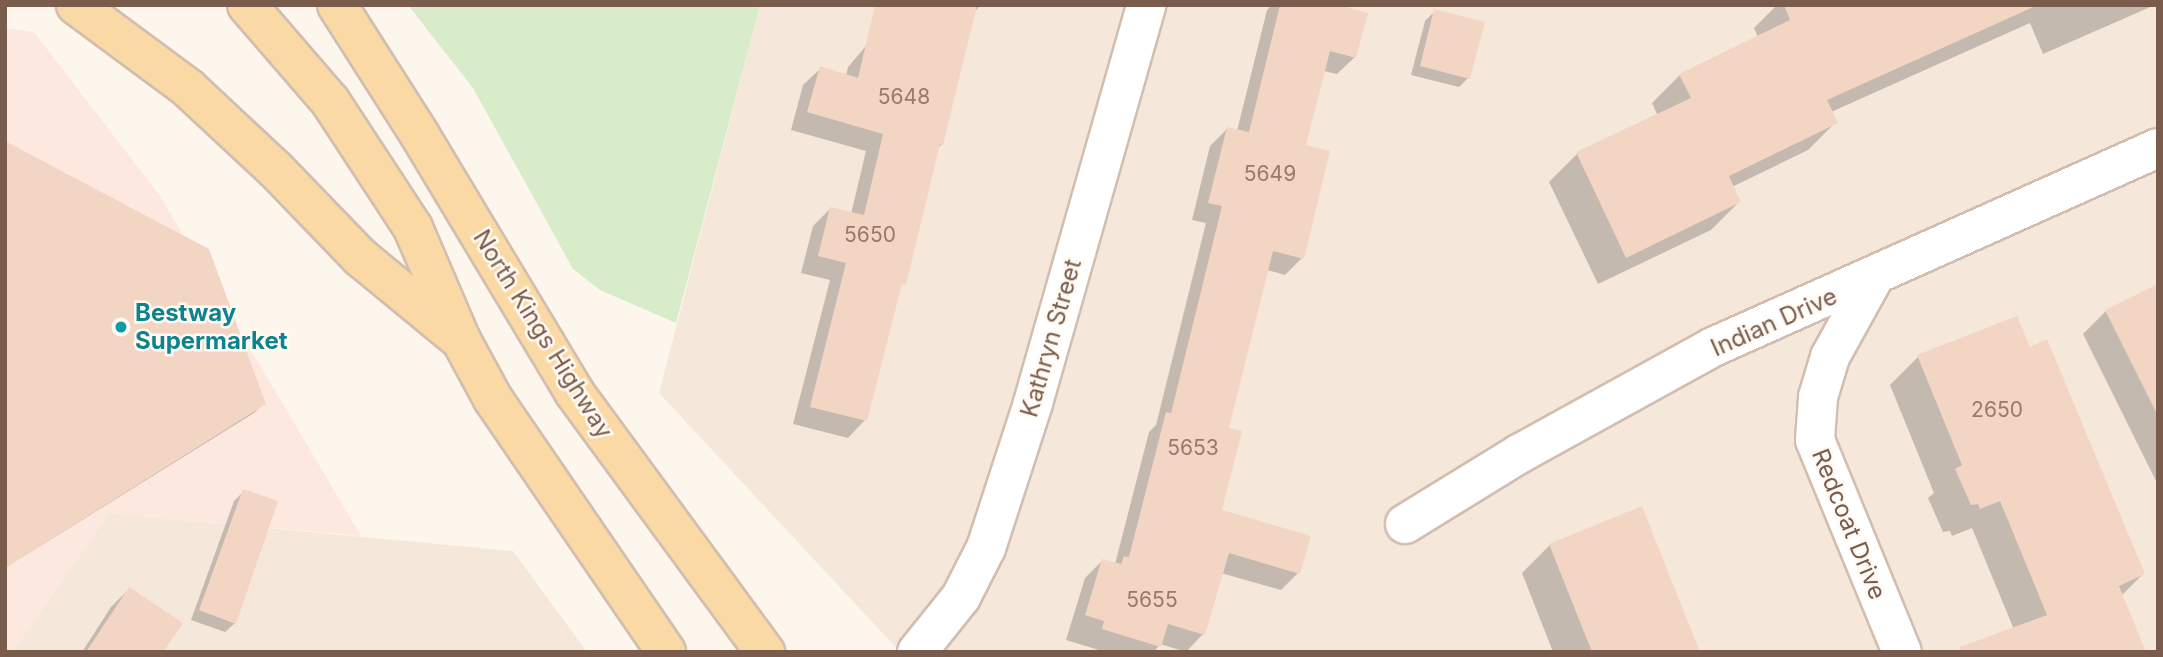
<!DOCTYPE html>
<style>
body{margin:0}
#map{position:relative;width:2163px;height:657px;overflow:hidden;background:#fdf6ec;font-family:Inter,sans-serif}
div>[style]{position:absolute}
[style*='--x']{left:calc(var(--x)*1px);top:calc(var(--y)*1px);width:calc(var(--w)*1px);rotate:calc(var(--a)*1deg)}
.residential>*{inset:0;background:#f5e8da}
.commercial>*{inset:0;background:#fde8e0}
.green>*{inset:0;background:#d8ecc9}
.shadow>*{inset:0;background:#0003}
.building>*{inset:0;background:#f3d5c3}
.roads{filter:drop-shadow(2px 0 #d1beb0) drop-shadow(-2px 0 #d1beb0) drop-shadow(0 2px #d1beb0) drop-shadow(0 -2px #d1beb0)}
.street>*{height:38px;margin:-19px;padding:0 19px;transform-origin:19px;border-radius:19px;background:#fff}
.primary>*{height:38px;margin:-19px;padding:0 19px;transform-origin:19px;border-radius:19px;background:#fbd9a5}
.dots>*{width:19px;height:19px;translate:-50% -50%;box-sizing:border-box;border:4px solid #fffaf3;border-radius:50%}
span{translate:-50% -50%;white-space:nowrap;text-align:center;line-height:1.15;-webkit-text-stroke:5px #fffaf3;paint-order:stroke}
.number-label{font-size:21px;color:#987a6a}
.number-label span{-webkit-text-stroke-width:0}
.culture-label{font-size:24px;color:#0d838f;font-weight:700}
.left{translate:0 -50%;text-align:left}
.street-label{font-size:24px;color:#7a5c4d}
.frame{position:absolute;inset:0;border:7px solid #7a5c4d;pointer-events:none}
</style>
<div id="map">
<div class="residential">
<div style="clip-path:polygon(760px 5px,2158px 5px,2158px 652px,900px 652px,659px 393px)"></div>
<div style="clip-path:polygon(109px 513px,513px 551px,587px 652px,12px 652px)"></div>
</div>
<div class="commercial">
<div style="clip-path:polygon(5px 28px,34px 32px,160px 196px,361px 536px,109px 513px,12px 652px,5px 652px)"></div>
</div>
<div class="green">
<div style="clip-path:polygon(408px 5px,760px 5px,676px 323px,600px 290px,573px 269px,473px 88px)"></div>
</div>
<div class="shadow">
<div style="clip-path:polygon(901px 5px,981px 5px,973px 13px,942px 144px,937px 149px,865px 420px,848px 438px,793px 424px,830px 280px,801px 273px,813px 226px,830px 209px,851px 214px,866px 151px,791px 130px,803px 85px,821px 68px,846px 76px,848px 67px)"></div>
<div style="clip-path:polygon(1272px 5px,1333px 5px,1355px 57px,1337px 74px,1324px 71px,1303px 147px,1302px 258px,1285px 275px,1267px 270px,1227px 429px,1220px 511px,1298px 573px,1281px 590px,1221px 573px,1203px 634px,1186px 652px,1160px 644px,1154px 652px,1105px 652px,1066px 640px,1085px 578px,1102px 561px,1115px 564px,1149px 432px,1156px 425px,1206px 223px,1192px 220px,1210px 146px,1228px 128px,1237px 131px,1267px 10px)"></div>
<div style="clip-path:polygon(1777px 5px,2155px 5px,2043px 54px,2030px 23px,1831px 112px,1836px 122px,1808px 150px,1732px 187px,1739px 202px,1711px 230px,1598px 284px,1549px 182px,1577px 154px,1658px 116px,1652px 103px,1680px 75px,1758px 37px,1754px 28px)"></div>
<div style="clip-path:polygon(1435px 11px,1468px 78px,1459px 87px,1411px 75px,1425px 21px)"></div>
<div style="clip-path:polygon(2158px 286px,2158px 485px,2083px 334px,2106px 311px)"></div>
<div style="clip-path:polygon(2029px 350px,2143px 574px,2121px 596px,2015px 632px,1972px 528px,1952px 536px,1950px 531px,1943px 532px,1928px 498px,1934px 493px,1890px 385px,1918px 357px)"></div>
<div style="clip-path:polygon(264px 403px,254px 413px,5px 568px)"></div>
<div style="clip-path:polygon(244px 491px,235px 623px,225px 632px,191px 620px,234px 501px)"></div>
<div style="clip-path:polygon(1550px 545px,1694px 652px,1553px 652px,1522px 573px)"></div>
<div style="clip-path:polygon(129px 589px,161px 652px,82px 652px,111px 607px)"></div>
</div>
<div class="building">
<div style="clip-path:polygon(875px 5px,977px 5px,943px 145px,940px 144px,906px 285px,902px 284px,867px 421px,810px 407px,846px 263px,818px 256px,830px 207px,864px 215px,883px 134px,807px 112px,820px 66px,858px 78px)"></div>
<div style="clip-path:polygon(1280px 5px,1340px 5px,1368px 13px,1356px 58px,1330px 51px,1306px 145px,1330px 151px,1304px 259px,1273px 251px,1229px 428px,1242px 431px,1222px 510px,1311px 536px,1300px 574px,1229px 553px,1205px 635px,1168px 624px,1161px 647px,1102px 629px,1104px 621px,1085px 615px,1102px 559px,1121px 564px,1124px 556px,1129px 557px,1166px 412px,1171px 413px,1222px 206px,1208px 203px,1227px 127px,1249px 132px)"></div>
<div style="clip-path:polygon(1784px 5px,2038px 5px,1827px 100px,1838px 123px,1729px 176px,1741px 202px,1626px 258px,1576px 152px,1691px 98px,1679px 74px,1790px 20px)"></div>
<div style="clip-path:polygon(1434px 9px,1485px 22px,1470px 79px,1420px 66px)"></div>
<div style="clip-path:polygon(5px 141px,209px 249px,266px 404px,5px 568px)"></div>
<div style="clip-path:polygon(2158px 284px,2158px 416px,2105px 310px)"></div>
<div style="clip-path:polygon(2017px 316px,2030px 347px,2047px 339px,2145px 574px,2119px 586px,2146px 652px,1961px 652px,1960px 647px,2047px 615px,2000px 501px,1980px 509px,1978px 504px,1971px 505px,1955px 469px,1962px 465px,1917px 355px)"></div>
<div style="clip-path:polygon(243px 489px,278px 501px,236px 624px,199px 610px)"></div>
<div style="clip-path:polygon(1642px 506px,1700px 652px,1592px 652px,1549px 544px)"></div>
<div style="clip-path:polygon(129px 587px,183px 623px,163px 652px,86px 652px)"></div>
</div>
<div class="roads">
<div class="street">
<div style="--x:1873;--y:279;--w:89;--a:118.9"></div>
<div style="--x:1830;--y:357;--w:42;--a:106.7"></div>
<div style="--x:1818;--y:397;--w:43;--a:94"></div>
<div style="--x:1815;--y:440;--w:229;--a:67.7"></div>
<div style="--x:1405;--y:524;--w:134;--a:-31.6"></div>
<div style="--x:1519;--y:454;--w:222;--a:-28.9"></div>
<div style="--x:1713;--y:347;--w:487;--a:-24.1"></div>
<div style="--x:917;--y:652;--w:70;--a:-51.3"></div>
<div style="--x:961;--y:597;--w:55;--a:-63"></div>
<div style="--x:986;--y:548;--w:152;--a:-72"></div>
<div style="--x:1033;--y:403;--w:414;--a:-74.1"></div>
</div>
<div class="primary">
<div style="--x:76;--y:5;--w:139;--a:36.5"></div>
<div style="--x:188;--y:88;--w:120;--a:43"></div>
<div style="--x:276;--y:170;--w:121;--a:46"></div>
<div style="--x:360;--y:257;--w:124;--a:39.5"></div>
<div style="--x:247;--y:5;--w:127;--a:49.2"></div>
<div style="--x:330;--y:101;--w:152;--a:56.8"></div>
<div style="--x:413;--y:228;--w:122;--a:66.8"></div>
<div style="--x:461;--y:340;--w:67;--a:61.5"></div>
<div style="--x:493;--y:399;--w:306;--a:55.6"></div>
<div style="--x:337;--y:5;--w:156;--a:57.5"></div>
<div style="--x:421;--y:137;--w:297;--a:59"></div>
<div style="--x:574;--y:392;--w:323;--a:53.7"></div>
</div>
</div>
<div class="dots">
<div style="left:121px;top:327px;background:#0f9aa8"></div>
</div>
<div class="number-label">
<span style="left:904px;top:97px">5648</span>
<span style="left:1270px;top:174px">5649</span>
<span style="left:870px;top:235px">5650</span>
<span style="left:1997px;top:410px">2650</span>
<span style="left:1193px;top:448px">5653</span>
<span style="left:1152px;top:600px">5655</span>
</div>
<div class="culture-label">
<span class="left" style="left:135px;top:327px">Bestway<br>Supermarket</span>
</div>
<div class="street-label">
<span style="left:1774px;top:322px;rotate:-24deg">Indian Drive</span>
<span style="left:543px;top:334px;rotate:58deg">North Kings Highway</span>
<span style="left:1051px;top:338px;rotate:-74deg">Kathryn Street</span>
<span style="left:1849px;top:524px;rotate:68deg">Redcoat Drive</span>
</div>
<div class="frame"></div>
</div>
